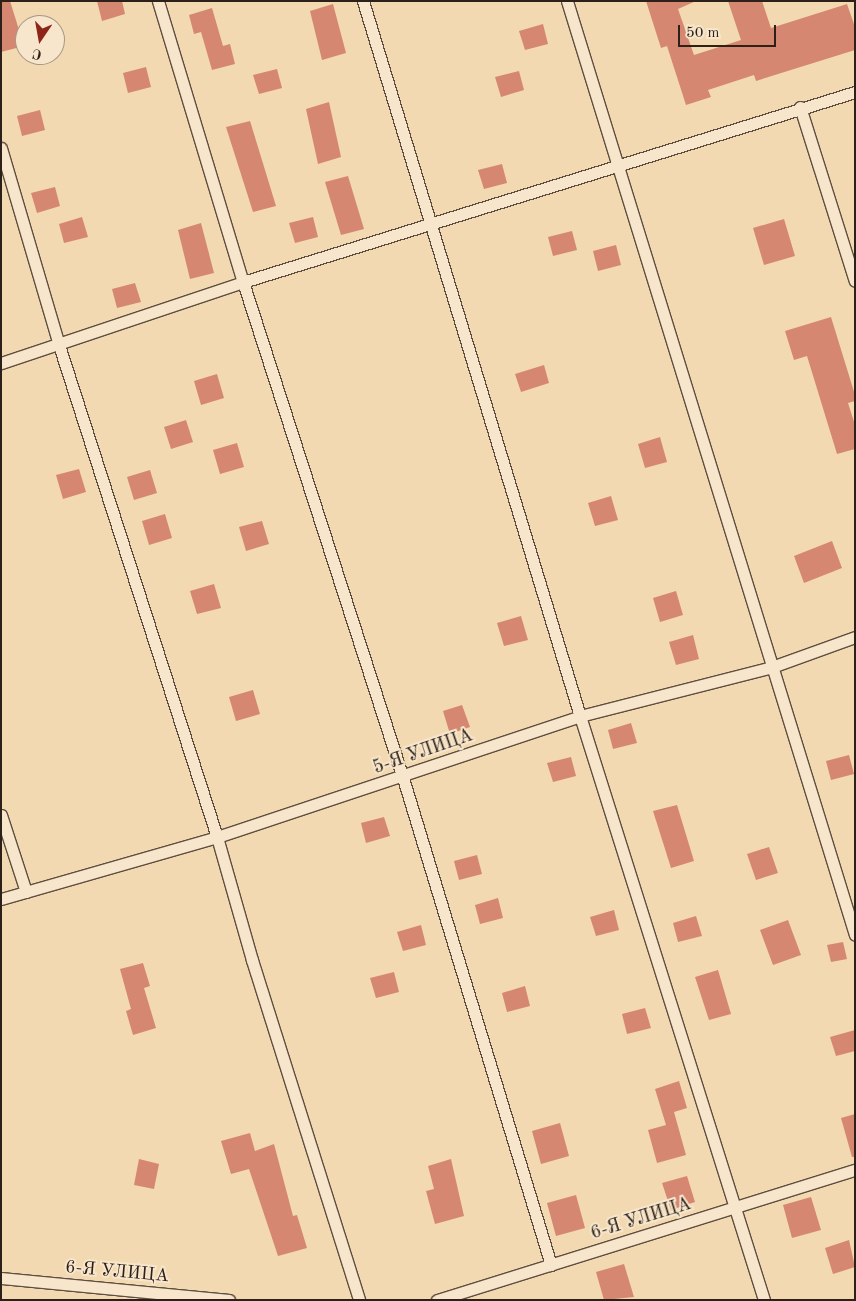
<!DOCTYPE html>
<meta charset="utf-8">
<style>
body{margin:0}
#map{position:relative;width:856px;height:1301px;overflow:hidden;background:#f2d9b1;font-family:"Old Standard TT",serif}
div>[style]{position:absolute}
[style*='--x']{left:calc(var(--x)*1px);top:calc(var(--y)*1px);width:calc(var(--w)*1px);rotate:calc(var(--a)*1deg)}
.building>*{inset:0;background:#d68772}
.roads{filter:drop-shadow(1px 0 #5e4e3f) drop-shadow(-1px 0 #5e4e3f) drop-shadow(0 1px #5e4e3f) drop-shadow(0 -1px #5e4e3f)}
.minor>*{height:11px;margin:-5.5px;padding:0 5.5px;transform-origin:5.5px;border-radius:5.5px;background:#f7e6cc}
span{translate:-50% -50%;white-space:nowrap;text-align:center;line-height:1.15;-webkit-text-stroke:4px #f7e6cc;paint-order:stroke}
.street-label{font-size:18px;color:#2c2019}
.frame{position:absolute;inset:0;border:2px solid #2c2019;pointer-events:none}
.north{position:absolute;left:15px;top:15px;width:50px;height:50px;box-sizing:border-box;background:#f7e6cc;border:1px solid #a69784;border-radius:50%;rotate:192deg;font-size:14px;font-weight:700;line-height:20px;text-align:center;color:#2c2019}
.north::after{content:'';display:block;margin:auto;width:18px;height:22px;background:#8f2418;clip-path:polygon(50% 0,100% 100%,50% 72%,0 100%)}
.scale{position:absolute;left:678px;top:25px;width:98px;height:22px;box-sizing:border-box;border:2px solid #2c2019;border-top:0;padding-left:6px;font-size:15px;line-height:18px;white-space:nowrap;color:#2c2019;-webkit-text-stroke:4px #f7e6cc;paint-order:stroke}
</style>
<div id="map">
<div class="building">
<div style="clip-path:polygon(1px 1px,10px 1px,24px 46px,1px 52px)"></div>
<div style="clip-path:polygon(97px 1px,122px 1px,125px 14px,102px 21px)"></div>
<div style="clip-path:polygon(646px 1px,696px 1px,678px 9px,694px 55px,741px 40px,728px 1px,762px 1px,771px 28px,847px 4px,855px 27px,855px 50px,756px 81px,754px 75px,708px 90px,711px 97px,686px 105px,667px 46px,661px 48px)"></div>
<div style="clip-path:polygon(333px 4px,346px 53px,322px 60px,310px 11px)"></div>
<div style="clip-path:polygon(212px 8px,223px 46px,230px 44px,235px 64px,212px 70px,201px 32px,194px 34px,189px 15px)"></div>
<div style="clip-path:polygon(543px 24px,548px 44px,525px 50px,519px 31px)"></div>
<div style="clip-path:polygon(146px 67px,151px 87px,128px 93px,123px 73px)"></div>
<div style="clip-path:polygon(277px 69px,282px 88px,259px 94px,253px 75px)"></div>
<div style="clip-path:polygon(519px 71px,524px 90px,501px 97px,495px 77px)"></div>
<div style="clip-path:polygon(329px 102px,341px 157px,318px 164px,306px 109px)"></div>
<div style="clip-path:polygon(40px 110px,45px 130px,22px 136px,17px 116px)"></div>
<div style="clip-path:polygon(250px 121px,276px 206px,253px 212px,226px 127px)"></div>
<div style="clip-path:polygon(502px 164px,507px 183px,484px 189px,478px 170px)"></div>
<div style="clip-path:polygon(348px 176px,364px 229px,341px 235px,325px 182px)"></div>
<div style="clip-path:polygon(55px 187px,60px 206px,37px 213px,31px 193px)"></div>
<div style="clip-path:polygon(82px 217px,88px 237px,64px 243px,59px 224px)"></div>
<div style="clip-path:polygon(313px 217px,318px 237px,295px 243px,289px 223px)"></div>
<div style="clip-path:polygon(784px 219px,795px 256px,764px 265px,753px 228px)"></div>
<div style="clip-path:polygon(201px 223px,214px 273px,190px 279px,178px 230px)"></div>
<div style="clip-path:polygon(572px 231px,577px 250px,553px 256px,548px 237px)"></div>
<div style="clip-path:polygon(616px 245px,621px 265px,598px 271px,593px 251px)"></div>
<div style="clip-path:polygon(135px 283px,141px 302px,117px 308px,112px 289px)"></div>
<div style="clip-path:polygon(831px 317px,855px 395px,855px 401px,848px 403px,855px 425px,855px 449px,837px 454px,807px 356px,794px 360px,785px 331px)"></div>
<div style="clip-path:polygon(544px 365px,549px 383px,521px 392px,515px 374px)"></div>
<div style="clip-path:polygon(217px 374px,224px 398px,201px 405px,194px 381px)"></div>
<div style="clip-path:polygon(186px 420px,193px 442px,171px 449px,164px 427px)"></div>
<div style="clip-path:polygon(660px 437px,667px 462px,645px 468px,638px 444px)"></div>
<div style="clip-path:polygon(237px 443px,244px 467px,220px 474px,213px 450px)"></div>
<div style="clip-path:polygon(79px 469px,86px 492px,63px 499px,56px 475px)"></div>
<div style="clip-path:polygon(150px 470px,157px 493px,134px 500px,127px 477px)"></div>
<div style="clip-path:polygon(611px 496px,618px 520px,595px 526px,588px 503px)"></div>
<div style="clip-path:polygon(165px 514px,172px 538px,149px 545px,142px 521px)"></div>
<div style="clip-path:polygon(262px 521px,269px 544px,246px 551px,239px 527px)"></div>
<div style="clip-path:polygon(832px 541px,842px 568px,804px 583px,794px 556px)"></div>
<div style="clip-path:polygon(214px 584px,221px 608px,197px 614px,190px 591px)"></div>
<div style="clip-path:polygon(676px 591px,683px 615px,660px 622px,653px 598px)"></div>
<div style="clip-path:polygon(521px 616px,528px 640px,504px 646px,497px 623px)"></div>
<div style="clip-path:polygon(693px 635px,699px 659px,676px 665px,669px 642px)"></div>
<div style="clip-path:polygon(253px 690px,260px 714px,236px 721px,229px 697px)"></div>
<div style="clip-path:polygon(462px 705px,470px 727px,450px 734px,443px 711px)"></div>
<div style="clip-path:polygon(631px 723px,637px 743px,613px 749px,608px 730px)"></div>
<div style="clip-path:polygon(849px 755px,854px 774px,831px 780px,826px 761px)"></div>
<div style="clip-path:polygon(571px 757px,576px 776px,553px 782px,547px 763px)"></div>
<div style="clip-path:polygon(677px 805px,694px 861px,671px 868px,653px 811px)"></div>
<div style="clip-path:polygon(384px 817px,390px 836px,366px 843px,361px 823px)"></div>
<div style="clip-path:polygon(769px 847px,778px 873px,756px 880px,747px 854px)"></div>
<div style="clip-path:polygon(477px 855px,482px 874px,459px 880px,454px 861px)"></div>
<div style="clip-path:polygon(498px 898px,503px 918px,480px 924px,475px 905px)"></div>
<div style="clip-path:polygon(614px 910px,619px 930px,596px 936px,590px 917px)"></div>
<div style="clip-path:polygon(696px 916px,702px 936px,678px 942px,673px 923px)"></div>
<div style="clip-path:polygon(788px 920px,801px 955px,773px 965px,760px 930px)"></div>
<div style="clip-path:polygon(421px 925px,426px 945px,403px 951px,397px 932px)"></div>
<div style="clip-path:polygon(843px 942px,847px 959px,831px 962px,827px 945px)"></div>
<div style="clip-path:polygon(143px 963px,150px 986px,144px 988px,156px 1028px,133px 1035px,126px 1011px,131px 1009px,120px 969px)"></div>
<div style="clip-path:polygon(718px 970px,731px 1014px,709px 1020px,695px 977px)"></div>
<div style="clip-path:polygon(394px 972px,399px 992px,376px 998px,370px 978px)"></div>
<div style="clip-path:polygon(525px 986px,530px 1006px,507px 1012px,502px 993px)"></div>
<div style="clip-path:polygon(645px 1008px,651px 1028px,627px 1034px,622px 1014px)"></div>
<div style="clip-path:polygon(855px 1030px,855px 1051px,836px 1056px,830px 1037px)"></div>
<div style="clip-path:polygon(679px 1081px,687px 1108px,674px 1112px,686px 1155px,657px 1163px,648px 1130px,666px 1125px,655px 1089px)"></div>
<div style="clip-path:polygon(855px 1114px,855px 1157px,852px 1157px,841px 1118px)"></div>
<div style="clip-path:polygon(560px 1123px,569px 1156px,541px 1164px,532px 1131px)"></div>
<div style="clip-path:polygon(250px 1133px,255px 1151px,274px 1144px,293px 1216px,297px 1215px,307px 1248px,278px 1256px,249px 1169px,231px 1174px,221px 1141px)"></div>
<div style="clip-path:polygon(139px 1159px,159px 1164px,154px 1189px,134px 1185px)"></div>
<div style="clip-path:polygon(451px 1159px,464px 1216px,435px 1224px,426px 1191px,434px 1189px,428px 1166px)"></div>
<div style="clip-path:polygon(687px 1176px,695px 1202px,671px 1210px,662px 1183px)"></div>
<div style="clip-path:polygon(576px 1195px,585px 1228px,556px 1236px,547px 1203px)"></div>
<div style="clip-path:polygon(811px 1197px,821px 1230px,792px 1238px,783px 1205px)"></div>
<div style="clip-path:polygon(849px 1240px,855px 1267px,833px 1274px,825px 1248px)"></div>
<div style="clip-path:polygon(624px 1264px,634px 1297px,604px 1300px,596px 1272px)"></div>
</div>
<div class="roads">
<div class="minor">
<div style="--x:158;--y:1;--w:294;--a:73.2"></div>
<div style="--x:243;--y:282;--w:521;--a:72.12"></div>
<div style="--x:403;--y:778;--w:509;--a:73.1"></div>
<div style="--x:363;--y:1;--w:747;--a:73.12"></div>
<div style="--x:580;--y:716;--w:612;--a:72.51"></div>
<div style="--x:567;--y:1;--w:977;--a:72.86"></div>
<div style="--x:800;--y:107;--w:182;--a:72.5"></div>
<div style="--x:1;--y:148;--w:202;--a:73.6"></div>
<div style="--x:58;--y:342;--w:520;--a:72.19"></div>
<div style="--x:217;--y:837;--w:128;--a:74.1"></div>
<div style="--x:252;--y:960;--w:356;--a:72.5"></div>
<div style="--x:1;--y:363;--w:255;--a:-18.5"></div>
<div style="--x:243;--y:282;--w:641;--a:-17.25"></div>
<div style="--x:1;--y:815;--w:81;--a:72"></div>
<div style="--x:1;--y:899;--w:225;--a:-16"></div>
<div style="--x:217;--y:837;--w:383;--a:-18.4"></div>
<div style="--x:580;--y:716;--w:195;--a:-14.3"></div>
<div style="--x:769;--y:668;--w:91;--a:-19.8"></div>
<div style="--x:1;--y:1278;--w:229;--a:5.5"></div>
<div style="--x:437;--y:1300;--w:438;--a:-17.3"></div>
</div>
</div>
<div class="street-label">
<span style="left:423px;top:752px;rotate:-19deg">5-Я УЛИЦА</span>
<span style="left:641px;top:1219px;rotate:-17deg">6-Я УЛИЦА</span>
<span style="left:117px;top:1272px;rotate:5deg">6-Я УЛИЦА</span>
</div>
<div class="frame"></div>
<div class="north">С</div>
<div class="scale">50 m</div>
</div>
